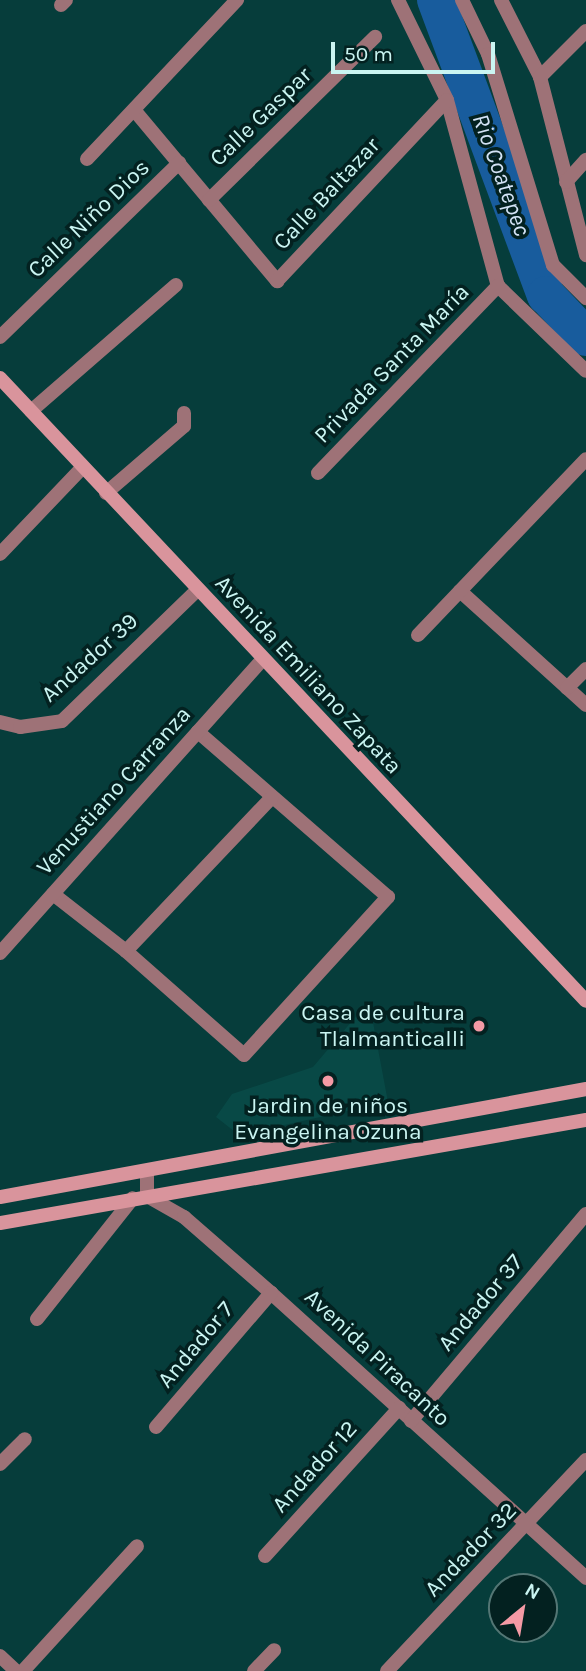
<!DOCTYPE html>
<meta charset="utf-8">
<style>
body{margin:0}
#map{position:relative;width:586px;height:1671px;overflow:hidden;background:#063d3b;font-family:Karla,sans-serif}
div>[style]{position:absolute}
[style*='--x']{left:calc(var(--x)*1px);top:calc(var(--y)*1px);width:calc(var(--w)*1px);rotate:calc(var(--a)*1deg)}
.built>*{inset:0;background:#084946}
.river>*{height:38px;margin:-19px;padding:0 19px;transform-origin:19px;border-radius:19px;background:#185c9d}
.minor>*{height:14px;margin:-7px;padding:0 7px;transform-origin:7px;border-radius:7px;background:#9e7277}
.secondary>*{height:14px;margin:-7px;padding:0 7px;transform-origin:7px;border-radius:7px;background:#d9949c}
.dots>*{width:19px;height:19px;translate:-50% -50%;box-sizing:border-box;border:4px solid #032120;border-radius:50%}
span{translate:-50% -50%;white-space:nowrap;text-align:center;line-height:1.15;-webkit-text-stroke:7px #032120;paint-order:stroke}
.street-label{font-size:23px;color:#caf5f2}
.poi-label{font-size:23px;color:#caf5f2}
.right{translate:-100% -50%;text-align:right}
.water-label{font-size:24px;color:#d3e3f6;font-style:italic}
.north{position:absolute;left:488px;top:1573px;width:70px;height:70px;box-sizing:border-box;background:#032120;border:2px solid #537674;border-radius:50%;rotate:30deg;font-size:19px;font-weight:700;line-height:28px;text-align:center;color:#caf5f2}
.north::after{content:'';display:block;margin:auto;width:24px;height:32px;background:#f49aa5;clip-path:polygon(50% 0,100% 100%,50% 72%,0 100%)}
.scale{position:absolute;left:331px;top:42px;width:164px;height:32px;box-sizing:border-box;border:4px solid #caf5f2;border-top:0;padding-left:9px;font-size:21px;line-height:24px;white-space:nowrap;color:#caf5f2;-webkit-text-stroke:5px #032120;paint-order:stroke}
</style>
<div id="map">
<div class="built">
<div style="clip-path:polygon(369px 1001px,388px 1102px,239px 1135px,216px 1117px,232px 1094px,313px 1067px)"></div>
</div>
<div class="river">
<div style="--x:436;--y:0;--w:315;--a:69.6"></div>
<div style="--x:546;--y:295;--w:58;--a:46.4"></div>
</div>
<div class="minor">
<div style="--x:398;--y:0;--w:111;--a:63.9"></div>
<div style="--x:447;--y:100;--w:193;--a:74.7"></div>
<div style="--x:498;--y:286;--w:122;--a:44"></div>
<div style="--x:462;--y:0;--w:60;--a:64.3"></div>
<div style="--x:488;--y:54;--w:221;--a:72.9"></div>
<div style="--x:553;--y:265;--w:47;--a:45"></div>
<div style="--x:501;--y:0;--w:86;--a:63.1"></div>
<div style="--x:540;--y:77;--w:184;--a:75.5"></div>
<div style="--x:61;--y:5;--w:7;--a:-45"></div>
<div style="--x:540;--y:77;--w:65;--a:-45"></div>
<div style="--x:135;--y:111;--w:222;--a:50.1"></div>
<div style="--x:277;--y:281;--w:248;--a:-46.8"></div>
<div style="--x:87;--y:159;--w:219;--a:-46.7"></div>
<div style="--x:566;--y:182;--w:30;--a:-48"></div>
<div style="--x:209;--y:200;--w:233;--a:-44.5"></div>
<div style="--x:0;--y:337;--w:250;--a:-44.2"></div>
<div style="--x:31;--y:411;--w:192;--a:-41"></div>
<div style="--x:318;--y:473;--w:260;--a:-46.1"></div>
<div style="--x:106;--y:493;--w:103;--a:-40.7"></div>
<div style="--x:184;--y:426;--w:13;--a:-90"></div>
<div style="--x:0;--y:554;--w:119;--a:-46.4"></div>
<div style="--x:460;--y:591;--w:170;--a:42.1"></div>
<div style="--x:418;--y:635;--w:243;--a:-46.3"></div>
<div style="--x:567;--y:688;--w:27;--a:-45"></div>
<div style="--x:0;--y:722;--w:21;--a:14"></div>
<div style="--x:20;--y:727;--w:42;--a:-8.1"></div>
<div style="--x:62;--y:721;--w:188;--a:-44.1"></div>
<div style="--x:53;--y:894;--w:93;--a:38"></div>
<div style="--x:126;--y:951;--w:157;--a:41.4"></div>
<div style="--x:244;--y:1055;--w:214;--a:-47.7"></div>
<div style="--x:388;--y:897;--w:252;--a:-139"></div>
<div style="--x:126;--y:951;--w:212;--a:-46.5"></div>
<div style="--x:0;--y:953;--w:393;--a:-48.2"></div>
<div style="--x:147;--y:1173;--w:23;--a:90"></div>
<div style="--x:147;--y:1196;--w:43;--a:29.6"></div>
<div style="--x:184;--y:1217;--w:116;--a:41.1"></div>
<div style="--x:271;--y:1293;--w:425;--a:42.1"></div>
<div style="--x:37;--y:1319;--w:154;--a:-51.6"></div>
<div style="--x:411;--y:1421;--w:271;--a:-49.8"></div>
<div style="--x:156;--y:1427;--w:177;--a:-49.4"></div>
<div style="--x:0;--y:1464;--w:35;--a:-45"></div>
<div style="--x:265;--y:1556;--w:200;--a:-47.8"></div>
<div style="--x:0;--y:1656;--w:22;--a:43"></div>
<div style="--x:23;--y:1671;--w:169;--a:-47.6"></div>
<div style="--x:254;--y:1671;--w:29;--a:-46"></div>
<div style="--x:387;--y:1671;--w:290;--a:-46.7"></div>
</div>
<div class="secondary">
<div style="--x:0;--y:378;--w:855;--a:46.75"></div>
<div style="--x:0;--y:1197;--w:596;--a:-10.44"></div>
<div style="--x:0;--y:1223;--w:595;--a:-9.97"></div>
</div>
<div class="dots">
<div style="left:479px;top:1026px;background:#f49aa5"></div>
<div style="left:328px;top:1081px;background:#f49aa5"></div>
</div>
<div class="street-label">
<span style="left:261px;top:117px;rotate:-44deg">Calle Gaspar</span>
<span style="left:327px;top:194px;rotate:-47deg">Calle Baltazar</span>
<span style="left:89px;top:219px;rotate:-44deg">Calle Niño Dios</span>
<span style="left:392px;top:364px;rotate:-46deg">Privada Santa María</span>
<span style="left:90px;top:658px;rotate:-42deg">Andador 39</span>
<span style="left:308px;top:675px;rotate:47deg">Avenida Emiliano Zapata</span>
<span style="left:114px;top:791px;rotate:-48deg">Venustiano Carranza</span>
<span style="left:481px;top:1303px;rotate:-50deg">Andador 37</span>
<span style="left:196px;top:1345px;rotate:-50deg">Andador 7</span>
<span style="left:377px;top:1358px;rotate:43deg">Avenida Piracanto</span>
<span style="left:315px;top:1467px;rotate:-48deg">Andador 12</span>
<span style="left:471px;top:1550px;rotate:-46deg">Andador 32</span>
</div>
<div class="poi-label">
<span class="right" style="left:465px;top:1026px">Casa de cultura<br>Tlalmanticalli</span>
<span style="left:328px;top:1119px">Jardin de niños<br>Evangelina Ozuna</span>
</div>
<div class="water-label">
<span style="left:501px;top:175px;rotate:70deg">Rio Coatepec</span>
</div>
<div class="north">N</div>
<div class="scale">50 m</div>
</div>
